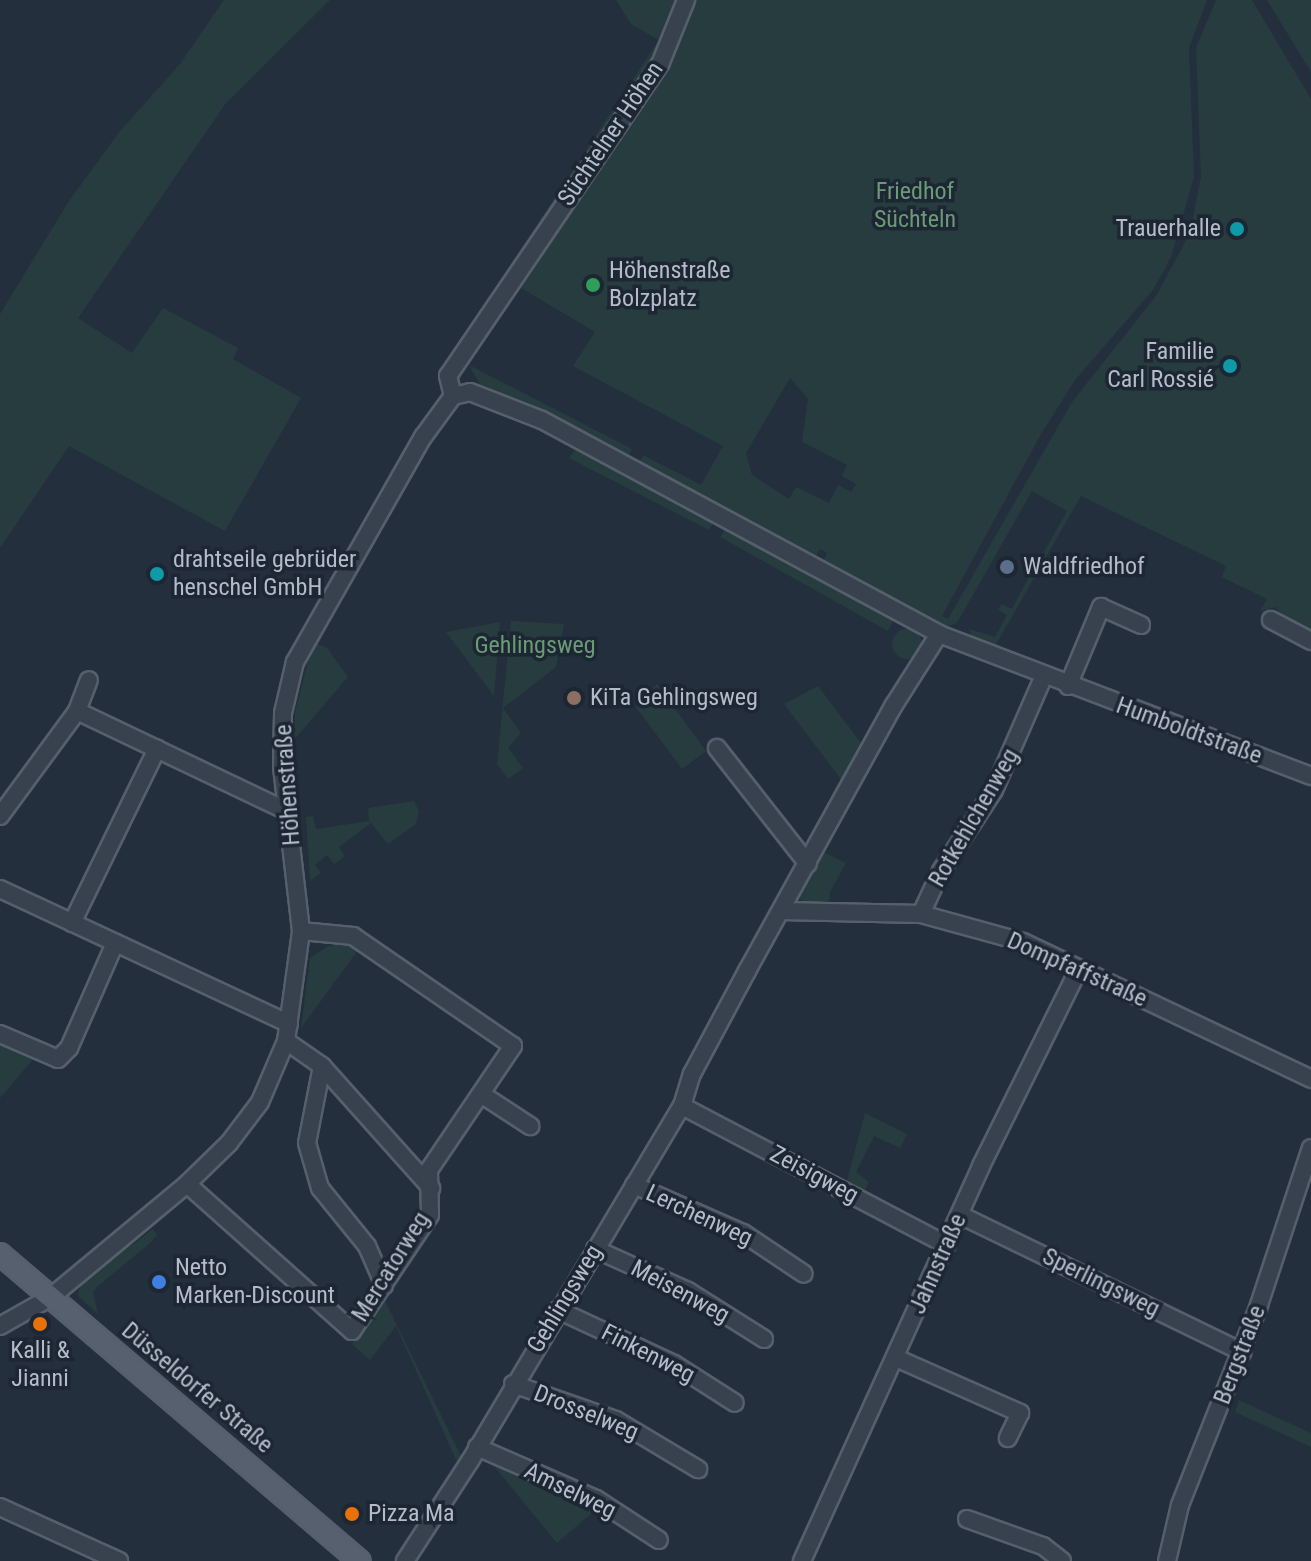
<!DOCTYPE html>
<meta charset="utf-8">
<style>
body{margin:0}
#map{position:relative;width:1311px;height:1561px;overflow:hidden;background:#242f3e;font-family:"Roboto Condensed",sans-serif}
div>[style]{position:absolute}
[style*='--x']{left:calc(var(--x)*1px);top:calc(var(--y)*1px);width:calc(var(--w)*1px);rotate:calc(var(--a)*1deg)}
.green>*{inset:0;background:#263c3f}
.round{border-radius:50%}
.roads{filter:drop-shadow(2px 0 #565f6c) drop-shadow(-2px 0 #565f6c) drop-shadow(0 2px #565f6c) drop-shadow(0 -2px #565f6c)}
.minor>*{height:16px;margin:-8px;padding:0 8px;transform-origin:8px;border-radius:8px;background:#38414e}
.major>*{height:20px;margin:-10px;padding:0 10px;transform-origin:10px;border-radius:10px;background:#56606e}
.dots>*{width:22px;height:22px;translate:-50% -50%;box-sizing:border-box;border:4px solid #1d2633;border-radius:50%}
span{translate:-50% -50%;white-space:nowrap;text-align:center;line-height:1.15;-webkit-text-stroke:7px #1d2633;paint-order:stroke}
.street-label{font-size:24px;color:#b4bcc9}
.park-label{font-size:24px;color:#6b9a76}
.poi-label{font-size:24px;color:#b4bcc9}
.right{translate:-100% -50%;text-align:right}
.left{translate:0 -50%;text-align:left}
</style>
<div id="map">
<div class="green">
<div style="clip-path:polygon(224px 0,330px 0,226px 103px,78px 318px,132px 353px,163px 308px,238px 348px,233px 359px,301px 398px,225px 531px,69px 446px,0 548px,0 314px,69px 201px,120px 131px,180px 64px)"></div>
<div style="clip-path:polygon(616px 0,676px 0,655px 59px,507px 270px,659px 40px,631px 24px)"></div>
<div style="clip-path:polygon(evenodd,696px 0,1207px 0,1189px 48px,1194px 177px,1171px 257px,1153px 290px,1075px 380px,1041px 434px,942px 616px,948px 619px,1072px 402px,1156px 296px,1190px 233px,1201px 177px,1196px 48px,1216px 0,1252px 0,1311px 99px,1311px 636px,1290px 626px,1276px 607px,1260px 611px,1267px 599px,1222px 577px,1226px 566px,1081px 496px,995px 646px,972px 637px,969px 629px,995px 637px,1007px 615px,998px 609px,1002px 604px,1012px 609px,1030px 575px,1023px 570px,1026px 564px,1035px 568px,1067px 511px,1032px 491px,957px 623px,948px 626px,823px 562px,827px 553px,820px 549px,815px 558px,639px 463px,643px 455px,701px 485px,723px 446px,573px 366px,595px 332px,521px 288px,682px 32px,696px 0,790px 378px,808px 399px,802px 442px,847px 465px,842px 476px,856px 484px,851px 492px,838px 485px,829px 503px,796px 487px,789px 499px,752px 475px,746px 453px,790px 378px)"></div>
<div style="clip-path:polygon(1267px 0,1311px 0,1311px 72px)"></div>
<div style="clip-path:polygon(469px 365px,632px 449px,628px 458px,484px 391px)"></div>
<div style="clip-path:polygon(575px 449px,699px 515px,716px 518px,709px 530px,569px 458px)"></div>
<div style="clip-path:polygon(728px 525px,893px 621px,888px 631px,720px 537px)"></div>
<div style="clip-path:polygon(511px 621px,564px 624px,556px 667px,503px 708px,521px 733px,508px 748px,523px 768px,508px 779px,497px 764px)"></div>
<div style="clip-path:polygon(500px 622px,494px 696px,446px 632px)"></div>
<div class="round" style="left:892px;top:629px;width:30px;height:30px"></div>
<div style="clip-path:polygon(313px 642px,327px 648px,348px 677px,294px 740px,295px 712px)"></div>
<div style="clip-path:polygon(657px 684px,706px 751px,682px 769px,636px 707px)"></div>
<div style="clip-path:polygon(818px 686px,864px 747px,843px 782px,784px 704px)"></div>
<div style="clip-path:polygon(414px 801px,419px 811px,416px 824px,388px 844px,371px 823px,339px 847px,345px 856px,334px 864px,327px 855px,315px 865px,321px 873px,310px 881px,306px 817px,313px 816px,316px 829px,369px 821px,368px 808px)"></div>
<div style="clip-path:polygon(823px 852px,846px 863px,830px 892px,829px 908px,810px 907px,799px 898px)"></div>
<div style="clip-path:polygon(347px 943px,358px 950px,301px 1028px,310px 958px,328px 946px)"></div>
<div style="clip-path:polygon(0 1041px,36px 1056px,0 1098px)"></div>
<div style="clip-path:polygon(865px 1113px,907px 1134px,900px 1148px,874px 1136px,856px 1172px,869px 1182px,862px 1196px,846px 1184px)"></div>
<div style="clip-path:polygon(153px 1229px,157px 1235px,150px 1243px,97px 1287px,93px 1293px,98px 1314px,78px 1296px,80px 1285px,128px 1242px,131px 1246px)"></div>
<div style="clip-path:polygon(385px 1301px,461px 1456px,457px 1462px,396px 1326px,370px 1360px,352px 1344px)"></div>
<div style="clip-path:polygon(1239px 1400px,1311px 1433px,1311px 1447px,1235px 1412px)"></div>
<div style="clip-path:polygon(489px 1460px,600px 1506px,557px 1543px)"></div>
</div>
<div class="roads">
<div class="minor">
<div style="--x:453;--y:396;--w:21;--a:-104"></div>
<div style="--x:448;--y:376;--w:379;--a:-55.8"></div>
<div style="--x:661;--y:62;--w:67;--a:-68"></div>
<div style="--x:1271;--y:620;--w:45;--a:27.7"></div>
<div style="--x:1068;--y:686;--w:86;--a:-67.3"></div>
<div style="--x:1101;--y:607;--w:44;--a:24.2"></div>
<div style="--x:77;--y:711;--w:233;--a:25.5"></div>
<div style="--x:717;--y:748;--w:147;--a:51.9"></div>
<div style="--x:0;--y:816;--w:130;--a:-53.7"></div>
<div style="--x:77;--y:711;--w:33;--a:-69"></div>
<div style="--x:0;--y:889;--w:319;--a:25"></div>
<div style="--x:781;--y:911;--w:140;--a:1.2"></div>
<div style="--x:921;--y:914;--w:106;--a:15.4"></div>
<div style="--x:1023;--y:942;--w:319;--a:25.4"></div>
<div style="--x:921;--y:914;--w:47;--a:-65.1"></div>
<div style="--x:941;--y:871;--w:97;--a:-56.8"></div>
<div style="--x:994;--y:790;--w:122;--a:-66.4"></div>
<div style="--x:72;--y:923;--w:194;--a:-64"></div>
<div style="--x:0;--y:1034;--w:63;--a:23.3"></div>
<div style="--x:58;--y:1059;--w:16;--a:-45"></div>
<div style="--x:69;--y:1048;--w:115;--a:-66.3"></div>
<div style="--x:286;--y:1041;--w:44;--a:34.8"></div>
<div style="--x:322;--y:1066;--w:164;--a:48.2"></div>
<div style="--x:322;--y:1066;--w:78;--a:101"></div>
<div style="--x:307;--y:1143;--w:47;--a:73.9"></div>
<div style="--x:320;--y:1188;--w:75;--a:51"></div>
<div style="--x:367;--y:1246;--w:43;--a:66.4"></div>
<div style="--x:481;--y:1094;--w:59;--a:33.1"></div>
<div style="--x:682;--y:1106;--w:299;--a:27.7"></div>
<div style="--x:187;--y:1184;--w:221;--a:41.7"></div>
<div style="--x:352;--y:1331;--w:140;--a:-56.1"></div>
<div style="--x:430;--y:1215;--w:45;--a:-91.3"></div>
<div style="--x:429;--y:1170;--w:150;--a:-55.9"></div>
<div style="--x:513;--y:1046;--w:194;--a:-145.5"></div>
<div style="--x:353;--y:936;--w:52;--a:-174.5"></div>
<div style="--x:634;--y:1185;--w:119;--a:23.8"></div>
<div style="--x:743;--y:1233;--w:73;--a:33.9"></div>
<div style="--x:960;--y:1215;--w:314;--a:25.9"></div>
<div style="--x:595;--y:1249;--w:102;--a:24.3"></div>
<div style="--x:688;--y:1291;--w:90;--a:32.3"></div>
<div style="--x:558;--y:1310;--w:128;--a:25"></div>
<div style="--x:674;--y:1364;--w:72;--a:32.6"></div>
<div style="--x:0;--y:1326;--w:59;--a:-29.6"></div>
<div style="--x:51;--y:1297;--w:177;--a:-39.7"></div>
<div style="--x:187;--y:1184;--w:59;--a:-44.3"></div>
<div style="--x:229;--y:1143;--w:51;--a:-52.9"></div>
<div style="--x:260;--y:1102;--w:66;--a:-66.9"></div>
<div style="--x:286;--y:1041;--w:111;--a:-82.2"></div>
<div style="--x:301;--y:931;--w:166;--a:-96.6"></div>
<div style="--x:282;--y:766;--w:53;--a:-88.9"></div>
<div style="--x:283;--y:713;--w:52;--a:-76.8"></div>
<div style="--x:295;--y:662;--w:259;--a:-60.4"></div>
<div style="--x:423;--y:437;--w:51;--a:-53.8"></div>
<div style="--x:453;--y:396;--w:17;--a:-13"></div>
<div style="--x:470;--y:392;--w:77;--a:21.3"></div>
<div style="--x:542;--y:420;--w:451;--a:28.3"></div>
<div style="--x:939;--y:634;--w:398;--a:20.9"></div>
<div style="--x:896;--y:1358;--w:136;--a:23.9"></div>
<div style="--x:1020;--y:1413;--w:28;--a:116"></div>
<div style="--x:513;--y:1384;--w:109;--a:19.3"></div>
<div style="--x:616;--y:1420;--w:96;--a:30.9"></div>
<div style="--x:477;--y:1447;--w:130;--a:23.6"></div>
<div style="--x:596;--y:1499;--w:75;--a:33.1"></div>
<div style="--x:0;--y:1507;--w:131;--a:24.4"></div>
<div style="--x:967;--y:1519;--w:81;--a:19.6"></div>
<div style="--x:1043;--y:1546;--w:24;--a:38"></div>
<div style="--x:405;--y:1561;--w:119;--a:-57"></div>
<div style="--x:470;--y:1461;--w:413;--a:-59.2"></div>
<div style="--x:682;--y:1106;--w:34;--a:-73"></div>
<div style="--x:692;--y:1074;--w:117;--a:-61.9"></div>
<div style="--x:747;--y:971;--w:304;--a:-61.1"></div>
<div style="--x:894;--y:705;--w:84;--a:-57.6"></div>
<div style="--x:802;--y:1561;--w:434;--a:-65.6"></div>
<div style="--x:981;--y:1166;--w:220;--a:-63.6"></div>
<div style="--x:1167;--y:1561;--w:57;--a:-76.9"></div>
<div style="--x:1180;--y:1505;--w:215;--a:-68.4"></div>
<div style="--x:1259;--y:1305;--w:165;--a:-71.7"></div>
</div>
<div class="major">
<div style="--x:0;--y:1254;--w:473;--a:40.5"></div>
</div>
</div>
<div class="dots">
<div style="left:1237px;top:229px;background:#0f9aa8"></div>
<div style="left:593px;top:285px;background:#2e9e5b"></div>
<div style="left:1230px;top:366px;background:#0f9aa8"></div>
<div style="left:1007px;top:567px;background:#5c6f8a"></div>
<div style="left:157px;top:574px;background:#0f9aa8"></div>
<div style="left:574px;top:698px;background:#8d6e63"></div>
<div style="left:159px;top:1282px;background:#3f7fe0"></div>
<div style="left:40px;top:1324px;background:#e8710a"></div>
<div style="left:352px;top:1514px;background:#e8710a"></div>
</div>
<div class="street-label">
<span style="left:611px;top:134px;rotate:-56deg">Süchtelner Höhen</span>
<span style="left:1189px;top:731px;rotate:20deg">Humboldtstraße</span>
<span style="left:288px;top:785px;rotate:-94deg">Höhenstraße</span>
<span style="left:974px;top:818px;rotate:-60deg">Rotkehlchenweg</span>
<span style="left:1077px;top:970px;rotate:24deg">Dompfaffstraße</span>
<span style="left:814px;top:1175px;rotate:28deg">Zeisigweg</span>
<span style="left:699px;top:1216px;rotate:25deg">Lerchenweg</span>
<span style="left:938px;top:1264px;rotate:-66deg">Jahnstraße</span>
<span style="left:391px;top:1267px;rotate:-58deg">Mercatorweg</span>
<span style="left:1101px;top:1283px;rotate:26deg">Sperlingsweg</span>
<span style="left:680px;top:1292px;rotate:28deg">Meisenweg</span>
<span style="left:565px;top:1299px;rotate:-59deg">Gehlingsweg</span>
<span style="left:648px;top:1354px;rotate:27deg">Finkenweg</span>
<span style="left:1240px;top:1355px;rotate:-69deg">Bergstraße</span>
<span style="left:197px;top:1388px;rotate:40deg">Düsseldorfer Straße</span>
<span style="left:586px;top:1413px;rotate:22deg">Drosselweg</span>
<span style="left:570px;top:1491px;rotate:26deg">Amselweg</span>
</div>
<div class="park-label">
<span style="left:915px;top:206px">Friedhof<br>Süchteln</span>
<span style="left:535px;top:646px">Gehlingsweg</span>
</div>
<div class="poi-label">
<span class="right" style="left:1221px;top:229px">Trauerhalle</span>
<span class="left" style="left:609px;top:285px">Höhenstraße<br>Bolzplatz</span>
<span class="right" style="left:1214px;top:366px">Familie<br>Carl Rossié</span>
<span class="left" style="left:173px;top:574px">drahtseile gebrüder<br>henschel GmbH</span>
<span class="left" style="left:1023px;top:567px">Waldfriedhof</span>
<span class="left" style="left:590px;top:698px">KiTa Gehlingsweg</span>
<span class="left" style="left:175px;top:1282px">Netto<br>Marken-Discount</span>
<span style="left:40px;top:1365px">Kalli &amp;<br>Jianni</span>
<span class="left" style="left:368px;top:1514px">Pizza Ma</span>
</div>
</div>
